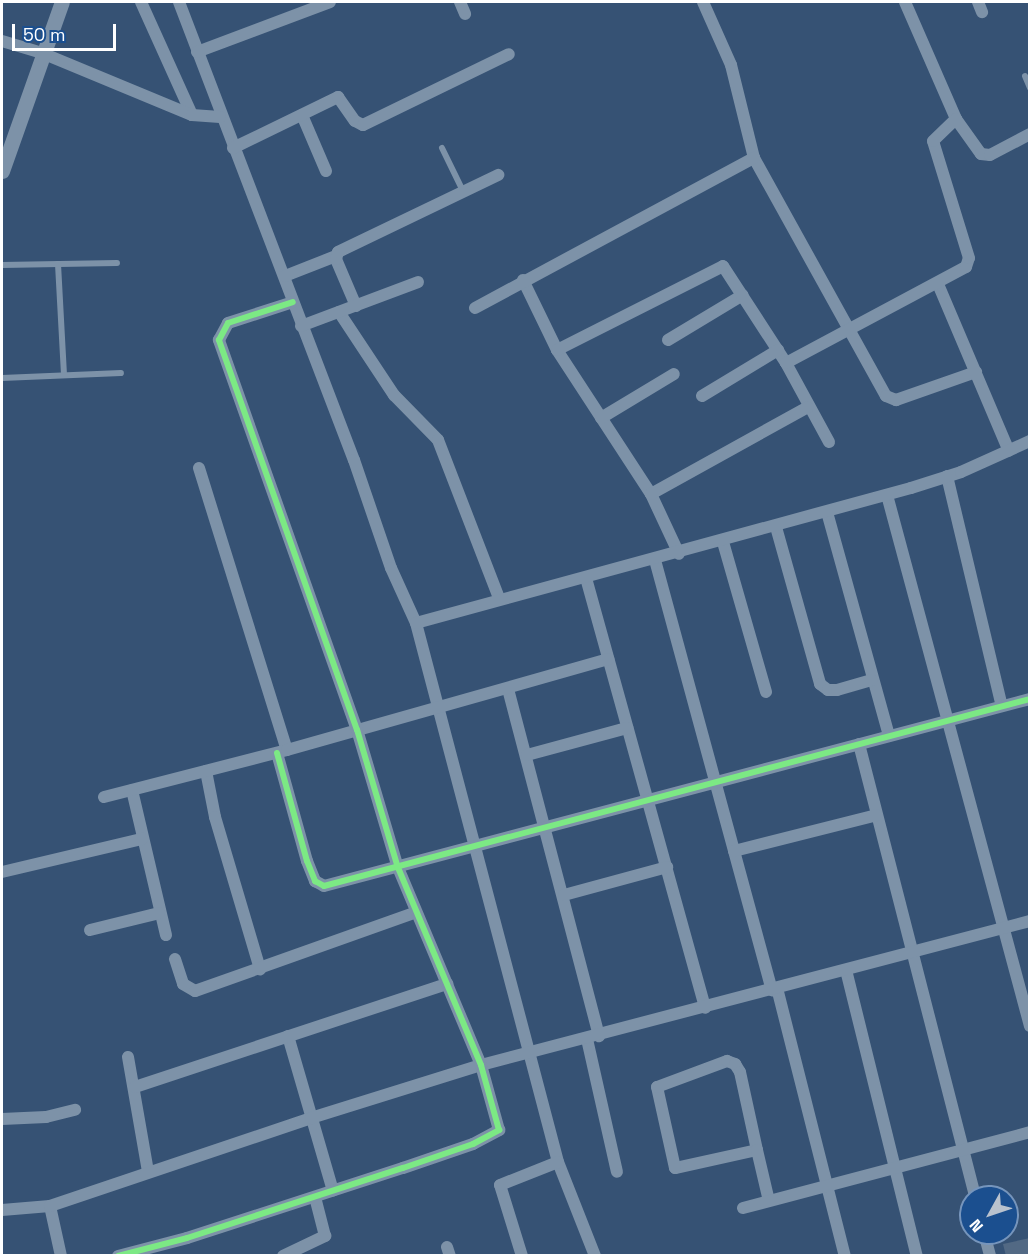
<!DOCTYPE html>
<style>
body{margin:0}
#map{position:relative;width:1031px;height:1257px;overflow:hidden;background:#365274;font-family:"Space Grotesk",sans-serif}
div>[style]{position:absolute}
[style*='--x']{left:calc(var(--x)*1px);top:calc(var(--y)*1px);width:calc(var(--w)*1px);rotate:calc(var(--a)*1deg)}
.building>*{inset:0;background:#526984}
.service>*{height:6px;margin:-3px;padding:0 3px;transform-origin:3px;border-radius:3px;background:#7d92a8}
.minor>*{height:12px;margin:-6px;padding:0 6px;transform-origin:6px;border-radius:6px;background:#7d92a8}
.tertiary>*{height:15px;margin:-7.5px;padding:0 7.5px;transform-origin:7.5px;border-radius:7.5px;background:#7d92a8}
.cycleway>*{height:6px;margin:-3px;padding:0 3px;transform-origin:3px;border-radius:3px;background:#7ce984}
span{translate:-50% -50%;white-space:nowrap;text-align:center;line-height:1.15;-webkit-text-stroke:4.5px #1b4f8f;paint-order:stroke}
.frame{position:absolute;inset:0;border:3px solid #fff;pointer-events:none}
.north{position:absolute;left:959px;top:1185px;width:60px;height:60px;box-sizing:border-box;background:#1b4f8f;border:2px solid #7695bc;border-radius:50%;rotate:230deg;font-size:16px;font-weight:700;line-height:24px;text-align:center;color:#fff}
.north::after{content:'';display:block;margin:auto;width:21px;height:27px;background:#b9c2ce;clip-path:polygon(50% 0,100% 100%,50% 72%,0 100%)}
.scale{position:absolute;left:12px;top:24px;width:104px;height:27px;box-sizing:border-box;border:3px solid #fff;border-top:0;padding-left:8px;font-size:18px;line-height:21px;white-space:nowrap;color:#fff;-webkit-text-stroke:4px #1b4f8f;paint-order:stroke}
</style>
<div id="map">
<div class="building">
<div style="clip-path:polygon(1030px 1238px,1030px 1256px,1006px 1256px,1003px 1244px)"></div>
</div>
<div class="service">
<div style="--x:1025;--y:76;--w:13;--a:67"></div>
<div style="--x:442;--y:148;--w:48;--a:64"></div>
<div style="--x:58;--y:264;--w:111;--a:86.9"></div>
<div style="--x:2;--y:265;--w:115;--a:-1"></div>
<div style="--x:2;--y:378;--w:119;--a:-2.4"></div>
</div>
<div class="minor">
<div style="--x:141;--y:2;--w:124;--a:65.7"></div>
<div style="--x:179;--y:2;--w:490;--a:69.1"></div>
<div style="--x:354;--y:460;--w:114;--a:71.1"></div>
<div style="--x:391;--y:568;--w:60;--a:65.6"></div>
<div style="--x:416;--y:623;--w:557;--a:75.24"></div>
<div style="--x:558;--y:1162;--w:101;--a:68.5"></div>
<div style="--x:460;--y:2;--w:13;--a:67"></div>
<div style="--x:703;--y:2;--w:69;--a:66"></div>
<div style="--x:731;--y:65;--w:96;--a:76.1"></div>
<div style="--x:754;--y:158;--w:272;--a:61"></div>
<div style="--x:886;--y:396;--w:11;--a:22"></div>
<div style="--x:896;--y:400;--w:85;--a:-19.3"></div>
<div style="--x:905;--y:2;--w:128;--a:66.4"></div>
<div style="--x:956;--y:119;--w:43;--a:54.5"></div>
<div style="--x:981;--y:154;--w:9;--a:6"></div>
<div style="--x:990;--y:155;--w:45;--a:-27.7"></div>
<div style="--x:978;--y:2;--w:11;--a:68"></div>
<div style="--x:2;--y:41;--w:42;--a:16.7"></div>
<div style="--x:42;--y:53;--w:162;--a:22.5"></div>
<div style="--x:192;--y:115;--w:28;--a:4"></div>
<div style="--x:197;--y:52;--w:142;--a:-20.6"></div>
<div style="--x:302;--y:115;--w:61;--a:66.8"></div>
<div style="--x:233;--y:148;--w:117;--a:-25.9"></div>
<div style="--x:338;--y:97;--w:29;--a:55"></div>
<div style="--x:355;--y:121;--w:9;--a:27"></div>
<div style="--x:363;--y:125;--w:162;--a:-25.9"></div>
<div style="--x:285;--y:276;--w:55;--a:-21.4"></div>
<div style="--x:523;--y:280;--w:78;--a:64.1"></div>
<div style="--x:557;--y:350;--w:172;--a:56.9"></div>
<div style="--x:651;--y:494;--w:66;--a:65"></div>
<div style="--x:938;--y:284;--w:181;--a:67"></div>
<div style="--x:356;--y:306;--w:51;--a:-113.1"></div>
<div style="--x:336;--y:259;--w:7;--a:-74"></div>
<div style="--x:338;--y:252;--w:178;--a:-25.7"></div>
<div style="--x:475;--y:308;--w:317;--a:-28.3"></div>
<div style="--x:339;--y:312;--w:100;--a:56.5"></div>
<div style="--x:394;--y:395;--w:63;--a:45.6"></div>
<div style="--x:438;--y:440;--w:169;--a:68.9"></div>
<div style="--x:301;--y:326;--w:125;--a:-20.6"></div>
<div style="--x:668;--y:340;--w:87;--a:-31"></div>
<div style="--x:557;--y:350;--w:186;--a:-26.8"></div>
<div style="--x:723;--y:266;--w:116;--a:57"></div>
<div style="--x:786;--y:363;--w:90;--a:61.4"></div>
<div style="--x:786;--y:363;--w:204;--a:-28.1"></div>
<div style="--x:966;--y:267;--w:9;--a:-72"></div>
<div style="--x:969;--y:258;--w:122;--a:-107.1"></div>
<div style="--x:933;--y:141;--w:32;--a:-44"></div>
<div style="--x:702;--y:396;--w:89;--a:-31.2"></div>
<div style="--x:601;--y:418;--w:85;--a:-31.1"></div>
<div style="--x:199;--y:468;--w:295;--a:72.7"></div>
<div style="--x:947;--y:476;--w:236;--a:76.6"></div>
<div style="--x:651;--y:494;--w:179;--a:-29"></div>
<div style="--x:887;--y:495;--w:550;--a:74.93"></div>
<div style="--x:827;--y:512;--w:232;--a:74.5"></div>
<div style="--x:776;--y:527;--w:163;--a:74.3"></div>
<div style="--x:820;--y:684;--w:10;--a:37"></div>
<div style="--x:828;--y:690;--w:9;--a:0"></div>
<div style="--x:837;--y:690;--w:36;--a:-16"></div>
<div style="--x:723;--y:542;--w:156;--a:74"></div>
<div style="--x:655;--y:560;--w:446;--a:74.8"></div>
<div style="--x:586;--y:578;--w:446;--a:74.5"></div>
<div style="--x:416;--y:623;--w:513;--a:-15.26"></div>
<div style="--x:911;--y:488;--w:52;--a:-17.7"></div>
<div style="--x:961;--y:472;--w:76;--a:-24.2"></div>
<div style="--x:508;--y:689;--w:359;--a:75.3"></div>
<div style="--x:859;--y:744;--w:468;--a:75.6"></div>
<div style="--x:277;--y:753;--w:112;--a:74.5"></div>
<div style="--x:307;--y:861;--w:22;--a:68"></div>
<div style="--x:315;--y:881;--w:10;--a:29"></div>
<div style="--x:324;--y:886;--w:730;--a:-14.84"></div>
<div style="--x:527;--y:755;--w:104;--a:-15.1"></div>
<div style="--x:206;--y:771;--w:47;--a:78.9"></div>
<div style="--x:215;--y:817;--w:159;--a:73.5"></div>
<div style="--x:132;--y:790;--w:149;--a:76.8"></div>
<div style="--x:104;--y:797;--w:189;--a:-14.4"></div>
<div style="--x:287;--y:750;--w:334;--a:-15.8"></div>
<div style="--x:734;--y:851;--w:147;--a:-14.1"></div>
<div style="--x:2;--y:872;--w:144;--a:-13.3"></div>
<div style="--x:564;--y:895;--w:107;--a:-15.2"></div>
<div style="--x:90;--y:930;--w:71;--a:-13.8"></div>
<div style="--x:175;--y:959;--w:26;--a:72"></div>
<div style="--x:183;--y:984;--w:14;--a:30"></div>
<div style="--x:195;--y:991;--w:232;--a:-19.6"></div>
<div style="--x:846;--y:970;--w:295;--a:76.1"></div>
<div style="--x:777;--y:988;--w:276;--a:75.8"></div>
<div style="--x:288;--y:1036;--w:161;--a:73.8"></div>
<div style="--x:587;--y:1039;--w:136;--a:77.3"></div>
<div style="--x:128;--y:1057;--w:117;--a:80.1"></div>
<div style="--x:135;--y:1087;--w:329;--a:-18.3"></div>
<div style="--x:2;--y:1119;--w:44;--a:-2.6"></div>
<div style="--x:46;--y:1117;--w:30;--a:-14"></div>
<div style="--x:757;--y:1150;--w:84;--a:167.6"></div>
<div style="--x:675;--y:1168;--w:83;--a:-102.5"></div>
<div style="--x:657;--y:1087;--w:75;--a:-20.4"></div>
<div style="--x:727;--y:1061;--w:9;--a:21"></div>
<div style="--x:735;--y:1064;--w:9;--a:58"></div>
<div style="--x:740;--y:1072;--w:80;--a:77.7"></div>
<div style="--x:757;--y:1150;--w:52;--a:76.8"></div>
<div style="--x:50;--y:1206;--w:51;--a:77.6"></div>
<div style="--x:743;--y:1208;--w:297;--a:-14.8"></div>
<div style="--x:2;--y:1210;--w:48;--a:-4.8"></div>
<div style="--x:50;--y:1206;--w:275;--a:-18.6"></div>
<div style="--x:311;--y:1118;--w:178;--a:-17.3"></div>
<div style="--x:481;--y:1065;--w:568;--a:-14.7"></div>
<div style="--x:984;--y:1233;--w:24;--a:75"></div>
<div style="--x:447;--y:1247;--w:9;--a:72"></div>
<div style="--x:118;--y:1256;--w:71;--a:-14.6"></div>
<div style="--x:187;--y:1238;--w:227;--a:-18"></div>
<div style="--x:403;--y:1168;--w:74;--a:-18.9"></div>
<div style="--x:473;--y:1144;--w:30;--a:-28"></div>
<div style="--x:499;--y:1130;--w:67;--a:-105.5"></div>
<div style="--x:481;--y:1065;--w:214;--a:-112.8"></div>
<div style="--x:398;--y:868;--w:144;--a:-106.5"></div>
<div style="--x:357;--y:730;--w:414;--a:-109.5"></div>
<div style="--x:219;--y:340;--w:19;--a:-62"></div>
<div style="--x:228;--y:323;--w:68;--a:-17.9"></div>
<div style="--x:283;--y:1256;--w:47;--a:-25.5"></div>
<div style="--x:325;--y:1236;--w:40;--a:-104.4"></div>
<div style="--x:522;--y:1256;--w:74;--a:-107.2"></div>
<div style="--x:500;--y:1185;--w:62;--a:-21.6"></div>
</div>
<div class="tertiary">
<div style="--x:2;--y:171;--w:179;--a:-70.5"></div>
</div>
<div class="cycleway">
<div style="--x:277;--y:753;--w:112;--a:74.5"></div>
<div style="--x:307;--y:861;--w:22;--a:68"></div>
<div style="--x:315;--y:881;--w:10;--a:29"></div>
<div style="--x:324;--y:886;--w:730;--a:-14.84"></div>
<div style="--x:118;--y:1256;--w:71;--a:-14.6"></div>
<div style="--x:187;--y:1238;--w:227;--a:-18"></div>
<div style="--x:403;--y:1168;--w:74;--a:-18.9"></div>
<div style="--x:473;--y:1144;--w:30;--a:-28"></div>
<div style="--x:499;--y:1130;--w:67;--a:-105.5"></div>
<div style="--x:481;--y:1065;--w:214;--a:-112.8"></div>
<div style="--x:398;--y:868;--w:144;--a:-106.5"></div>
<div style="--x:357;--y:730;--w:414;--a:-109.5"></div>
<div style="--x:219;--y:340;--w:19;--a:-62"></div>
<div style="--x:228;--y:323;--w:68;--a:-17.9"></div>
</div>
<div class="frame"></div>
<div class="north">N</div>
<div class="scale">50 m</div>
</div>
